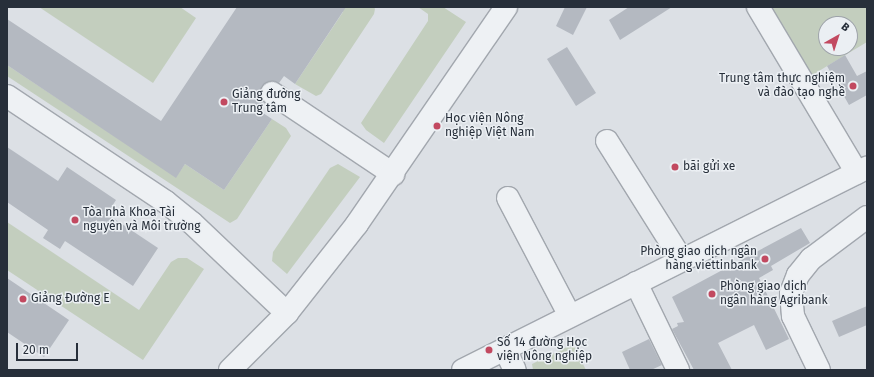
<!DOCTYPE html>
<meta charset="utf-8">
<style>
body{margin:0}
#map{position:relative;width:874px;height:377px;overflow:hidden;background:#dce0e5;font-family:"Fira Sans",sans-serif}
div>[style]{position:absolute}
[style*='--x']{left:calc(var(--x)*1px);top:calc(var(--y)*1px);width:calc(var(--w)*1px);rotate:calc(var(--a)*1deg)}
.green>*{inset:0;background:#c3cebe}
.building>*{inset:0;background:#b4b9c1}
.roads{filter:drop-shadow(1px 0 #a2a7ae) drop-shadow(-1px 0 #a2a7ae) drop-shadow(0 1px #a2a7ae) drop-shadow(0 -1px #a2a7ae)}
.minor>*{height:22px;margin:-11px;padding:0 11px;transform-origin:11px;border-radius:11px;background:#eef1f4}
.dots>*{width:11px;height:11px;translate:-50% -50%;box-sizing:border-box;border:2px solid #ebeff3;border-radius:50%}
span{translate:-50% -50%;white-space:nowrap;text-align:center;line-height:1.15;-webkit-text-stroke:3px #ebeff3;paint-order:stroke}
.poi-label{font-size:12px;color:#272f3a}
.right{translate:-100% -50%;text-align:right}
.left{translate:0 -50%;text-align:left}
.frame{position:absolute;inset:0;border:8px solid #272f3a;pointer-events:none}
.north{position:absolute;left:818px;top:16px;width:40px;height:40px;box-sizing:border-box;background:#ebeff3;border:1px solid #9da2a9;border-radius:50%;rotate:39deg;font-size:11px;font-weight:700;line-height:16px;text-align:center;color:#272f3a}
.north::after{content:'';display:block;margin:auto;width:14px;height:18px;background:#c24960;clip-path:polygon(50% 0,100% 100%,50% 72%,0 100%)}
.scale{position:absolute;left:16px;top:343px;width:62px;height:18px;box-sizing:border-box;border:2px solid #272f3a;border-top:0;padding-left:5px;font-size:12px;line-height:14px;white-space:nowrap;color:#272f3a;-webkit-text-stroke:3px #ebeff3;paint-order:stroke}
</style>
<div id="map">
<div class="green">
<div style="clip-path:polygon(39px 7px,180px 7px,196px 18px,153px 83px)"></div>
<div style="clip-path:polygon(336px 7px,374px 7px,375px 9px,374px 14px,321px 94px,316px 96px,295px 84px,343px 12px)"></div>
<div style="clip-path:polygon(418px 7px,443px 7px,466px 22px,384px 143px,366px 130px,361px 123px,428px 21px,428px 14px)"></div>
<div style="clip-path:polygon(evenodd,765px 7px,867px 7px,867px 42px,809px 77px,765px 7px,826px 24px,850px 24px,850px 48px,826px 48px,826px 24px)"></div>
<div style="clip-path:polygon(7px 65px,176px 177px,185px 164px,224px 190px,272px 119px,286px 128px,291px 136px,237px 219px,230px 223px,7px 76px)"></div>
<div style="clip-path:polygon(338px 164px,360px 177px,287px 274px,272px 261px,273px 252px,330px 168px)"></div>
<div style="clip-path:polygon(7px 222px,139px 310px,171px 262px,178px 258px,187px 258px,204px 269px,143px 360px,7px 270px)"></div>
<div style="clip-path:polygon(573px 344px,586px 370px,533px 370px,532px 364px)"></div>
</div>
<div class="building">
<div style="clip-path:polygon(237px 7px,346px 7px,295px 84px,284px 76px,279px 83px,272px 81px,262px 86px,260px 93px,265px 103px,260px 111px,272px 119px,224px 190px,185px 164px,176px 178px,7px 65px,7px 19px,161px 121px)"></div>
<div style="clip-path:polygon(565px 7px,587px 7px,573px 35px,556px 26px)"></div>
<div style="clip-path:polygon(629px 7px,672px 7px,620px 40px,609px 20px)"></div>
<div style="clip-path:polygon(567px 47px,596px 93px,576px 106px,547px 59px)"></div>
<div style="clip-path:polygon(845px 55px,857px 76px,867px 71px,867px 95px,849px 105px,827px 66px)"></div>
<div style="clip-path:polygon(7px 147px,58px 181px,67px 167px,116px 200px,107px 214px,158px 248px,133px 286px,65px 241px,60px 249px,43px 238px,48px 230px,7px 202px)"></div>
<div style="clip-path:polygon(801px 228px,810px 243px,771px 266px,773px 270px,759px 278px,789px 339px,766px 350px,754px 325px,718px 343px,732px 370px,694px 370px,672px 329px,678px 326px,677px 323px,684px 322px,672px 297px)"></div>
<div style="clip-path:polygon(7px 278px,69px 320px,44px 357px,7px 332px)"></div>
<div style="clip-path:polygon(867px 306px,867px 325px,839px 337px,832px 321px)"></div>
<div style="clip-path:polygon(649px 339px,662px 365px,651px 370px,630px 370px,622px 352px)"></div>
</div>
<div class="roads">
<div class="minor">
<div style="--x:758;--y:7;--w:193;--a:59.2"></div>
<div style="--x:272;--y:93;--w:146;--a:33.8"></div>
<div style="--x:7;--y:96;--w:191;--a:33.7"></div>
<div style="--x:166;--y:202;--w:33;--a:39"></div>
<div style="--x:192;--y:223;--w:131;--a:43.5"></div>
<div style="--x:607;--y:141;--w:141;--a:57.8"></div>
<div style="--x:508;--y:198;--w:133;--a:62.3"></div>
<div style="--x:636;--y:283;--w:97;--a:64.2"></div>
<div style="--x:505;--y:349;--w:23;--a:65"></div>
<div style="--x:230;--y:370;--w:81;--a:-45"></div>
<div style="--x:287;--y:313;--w:113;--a:-51.8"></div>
<div style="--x:357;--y:224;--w:263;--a:-55.5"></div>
<div style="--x:463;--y:370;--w:452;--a:-26.6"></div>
<div style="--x:819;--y:370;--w:60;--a:-115.7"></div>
<div style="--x:793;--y:316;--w:23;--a:-95"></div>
<div style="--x:791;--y:293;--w:19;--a:-69"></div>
<div style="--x:798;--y:275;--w:21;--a:-51"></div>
<div style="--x:811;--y:259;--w:70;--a:-36.9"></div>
</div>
</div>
<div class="dots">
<div style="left:853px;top:86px;background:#c24960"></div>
<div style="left:224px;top:102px;background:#c24960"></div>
<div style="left:437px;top:126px;background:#c24960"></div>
<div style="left:675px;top:167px;background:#c24960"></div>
<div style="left:75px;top:220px;background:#c24960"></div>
<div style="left:765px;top:259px;background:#c24960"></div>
<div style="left:712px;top:294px;background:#c24960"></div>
<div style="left:23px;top:299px;background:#c24960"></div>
<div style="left:489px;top:350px;background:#c24960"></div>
</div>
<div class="poi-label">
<span class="right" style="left:845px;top:86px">Trung tâm thực nghiệm<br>và đào tạo nghề</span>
<span class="left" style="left:232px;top:102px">Giảng đường<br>Trung tâm</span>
<span class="left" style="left:445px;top:126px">Học viện Nông<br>nghiệp Việt Nam</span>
<span class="left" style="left:683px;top:167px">bãi gửi xe</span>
<span class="left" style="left:83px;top:220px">Tòa nhà Khoa Tài<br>nguyên và Môi trường</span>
<span class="right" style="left:757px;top:259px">Phòng giao dịch ngân<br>hàng viettinbank</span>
<span class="left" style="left:720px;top:294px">Phòng giao dịch<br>ngân hàng Agribank</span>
<span class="left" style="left:31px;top:299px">Giảng Đường E</span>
<span class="left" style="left:497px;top:350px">Số 14 đường Học<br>viện Nông nghiệp</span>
</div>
<div class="frame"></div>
<div class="north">B</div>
<div class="scale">20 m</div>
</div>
